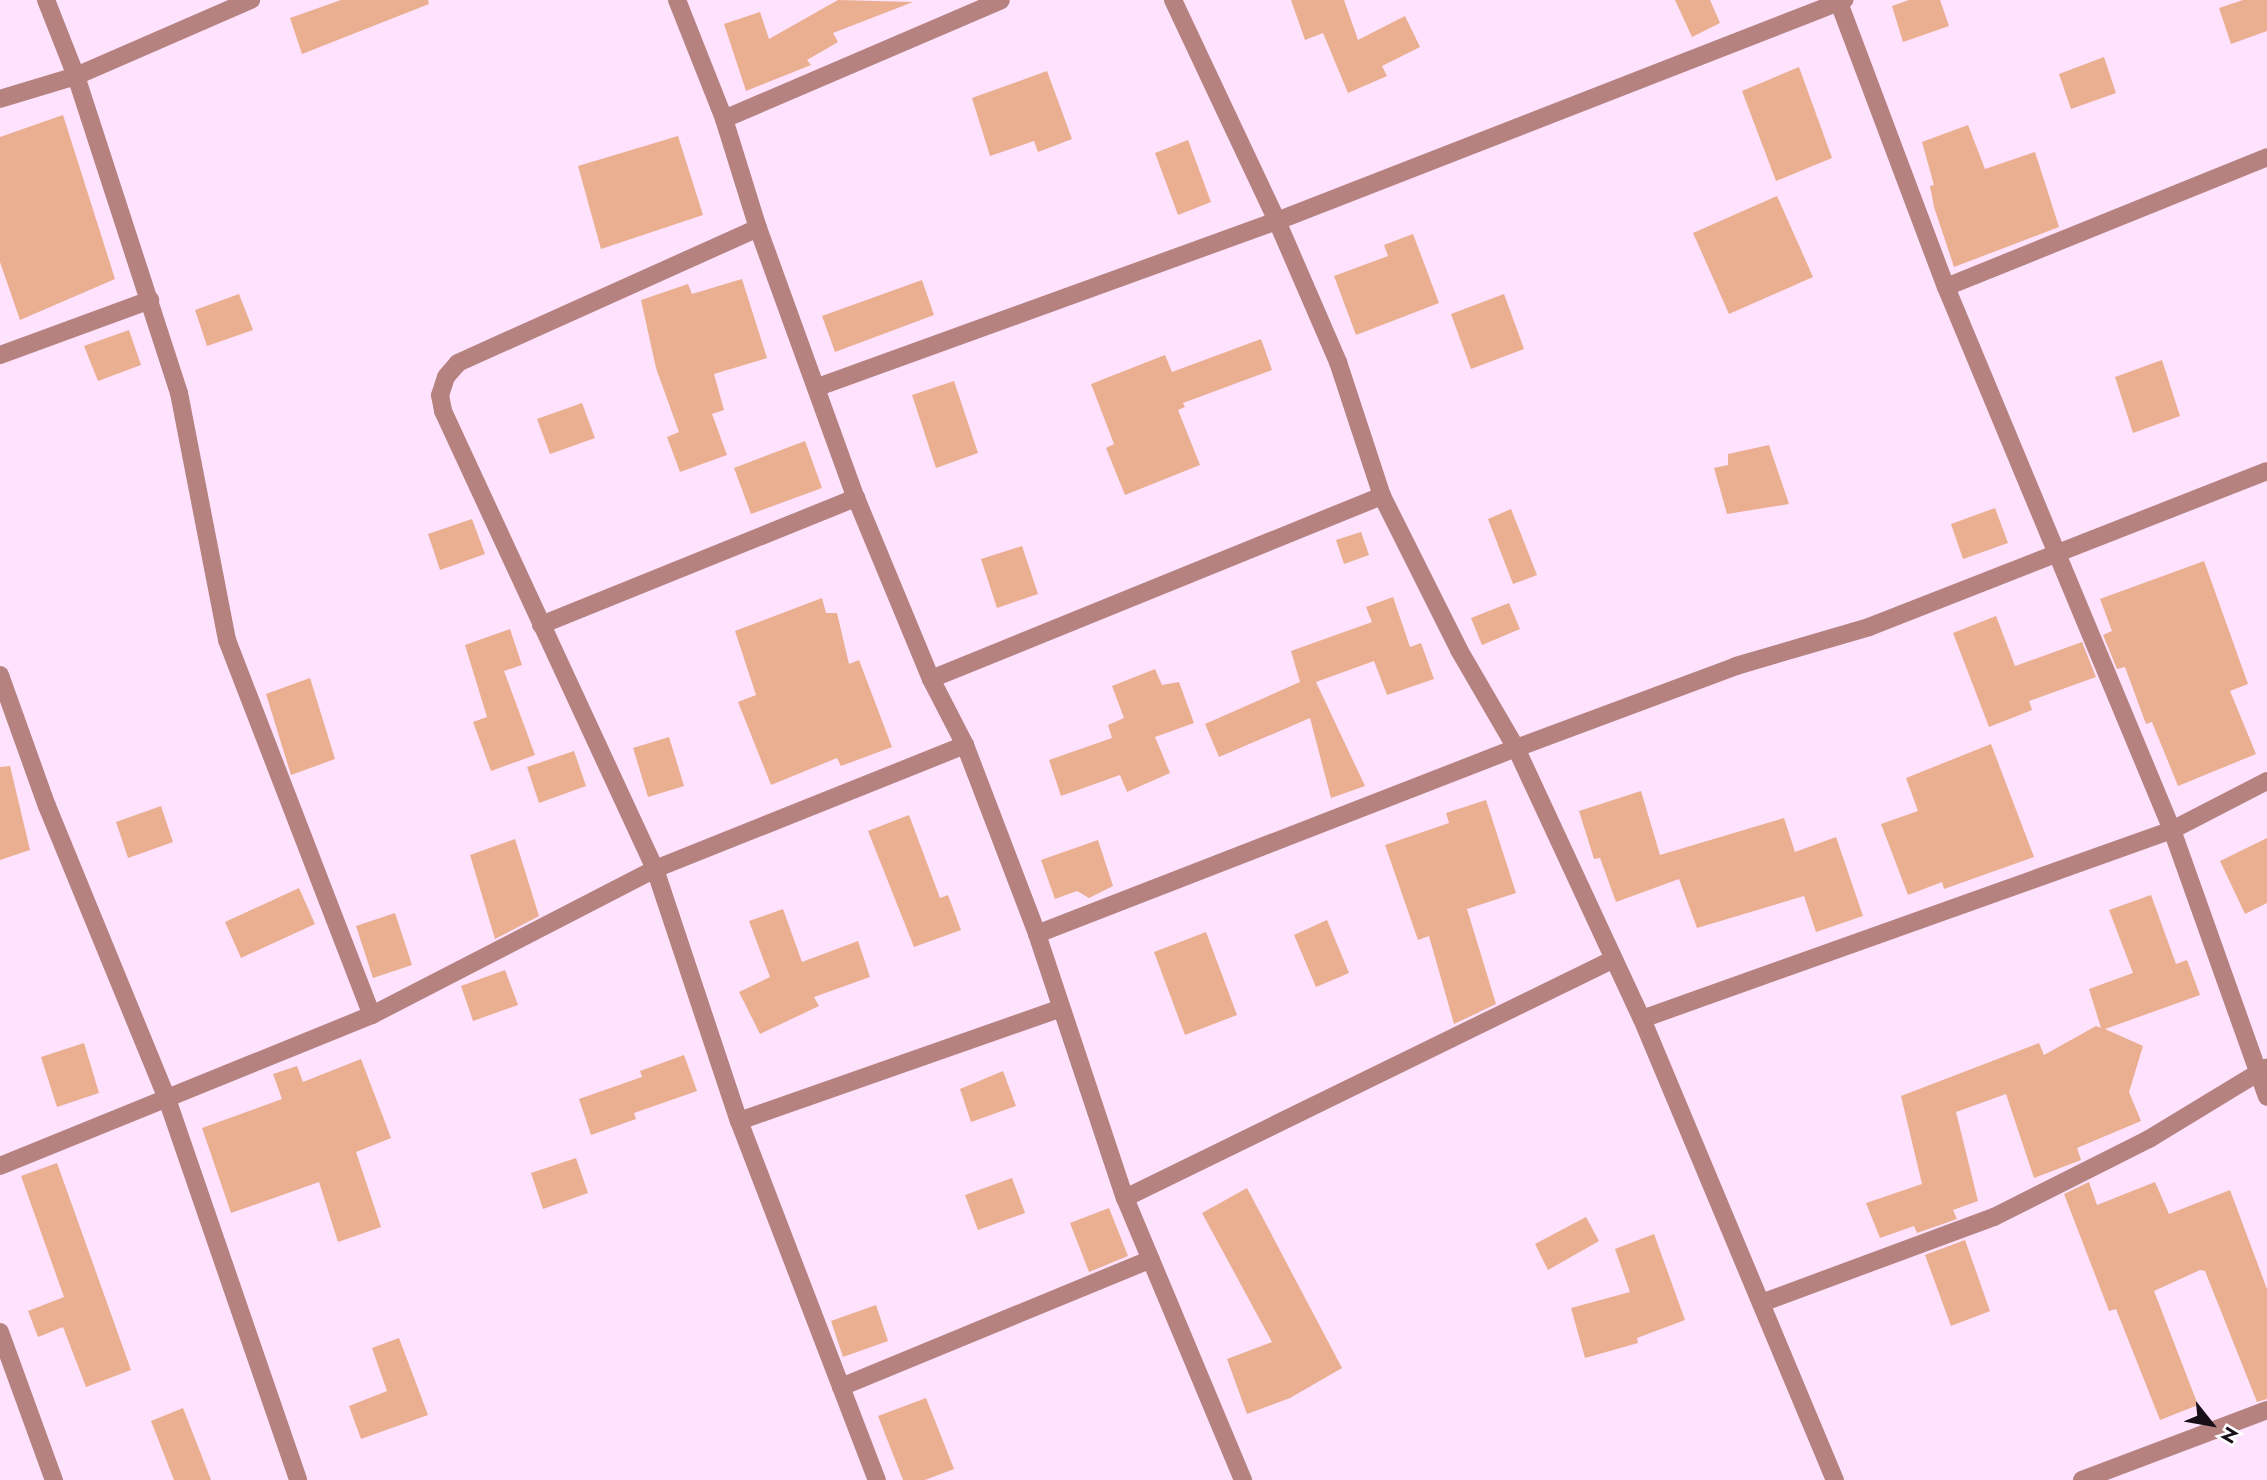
<!DOCTYPE html>
<style>
body{margin:0}
#map{position:relative;width:2267px;height:1480px;overflow:hidden;background:#fee2fe;font-family:Jost,sans-serif}
div>[style]{position:absolute}
[style*='--x']{left:calc(var(--x)*1px);top:calc(var(--y)*1px);width:calc(var(--w)*1px);rotate:calc(var(--a)*1deg)}
.building>*{inset:0;background:#eaaf90}
.street>*{height:18px;margin:-9px;padding:0 9px;transform-origin:9px;border-radius:9px;background:#b5827f}
span{translate:-50% -50%;white-space:nowrap;text-align:center;line-height:1.15;-webkit-text-stroke:5px #fff;paint-order:stroke}
.north{position:absolute;left:2176px;top:1389px;width:70px;height:70px;-webkit-text-stroke:5px #fff;paint-order:stroke;rotate:121deg;font-size:19px;font-weight:700;line-height:28px;text-align:center;color:#180f19}
.north::after{content:'';display:block;margin:auto;width:24px;height:32px;background:#180f19;clip-path:polygon(50% 0,100% 100%,50% 72%,0 100%)}
</style>
<div id="map">
<div class="building">
<div style="clip-path:polygon(341px 0,428px 0,429px 4px,302px 54px,290px 18px)"></div>
<div style="clip-path:polygon(838px 0,913px 2px,833px 33px,838px 42px,807px 60px,811px 65px,746px 91px,724px 24px,760px 12px,769px 39px)"></div>
<div style="clip-path:polygon(1291px 0,1344px 0,1358px 40px,1405px 16px,1420px 47px,1382px 66px,1387px 76px,1348px 93px,1323px 33px,1305px 40px)"></div>
<div style="clip-path:polygon(1675px 0,1710px 0,1720px 23px,1692px 37px)"></div>
<div style="clip-path:polygon(1909px 0,1940px 0,1949px 26px,1903px 42px,1892px 6px)"></div>
<div style="clip-path:polygon(2243px 0,2267px 0,2267px 31px,2231px 44px,2219px 8px)"></div>
<div style="clip-path:polygon(2104px 57px,2116px 93px,2071px 109px,2059px 74px)"></div>
<div style="clip-path:polygon(1799px 67px,1832px 158px,1776px 181px,1742px 91px)"></div>
<div style="clip-path:polygon(1047px 71px,1072px 139px,1038px 152px,1034px 141px,990px 156px,972px 98px)"></div>
<div style="clip-path:polygon(63px 115px,115px 279px,20px 320px,0 262px,0 137px)"></div>
<div style="clip-path:polygon(1968px 125px,1985px 169px,2035px 152px,2059px 227px,1954px 267px,1934px 207px,1930px 186px,1934px 185px,1922px 142px)"></div>
<div style="clip-path:polygon(678px 136px,703px 215px,601px 249px,578px 166px)"></div>
<div style="clip-path:polygon(1188px 140px,1211px 202px,1178px 215px,1155px 153px)"></div>
<div style="clip-path:polygon(1777px 196px,1813px 277px,1729px 314px,1693px 233px)"></div>
<div style="clip-path:polygon(1413px 234px,1439px 303px,1356px 335px,1334px 276px,1388px 256px,1384px 245px)"></div>
<div style="clip-path:polygon(742px 279px,767px 358px,714px 374px,724px 410px,712px 414px,727px 455px,680px 472px,667px 437px,679px 432px,656px 368px,641px 300px,688px 284px,692px 294px)"></div>
<div style="clip-path:polygon(922px 280px,934px 315px,835px 352px,822px 316px)"></div>
<div style="clip-path:polygon(239px 294px,253px 330px,207px 346px,195px 310px)"></div>
<div style="clip-path:polygon(1504px 294px,1524px 349px,1471px 369px,1451px 314px)"></div>
<div style="clip-path:polygon(129px 330px,141px 365px,98px 381px,84px 346px)"></div>
<div style="clip-path:polygon(1261px 339px,1272px 370px,1183px 403px,1185px 407px,1178px 410px,1200px 465px,1125px 495px,1106px 448px,1114px 444px,1091px 384px,1165px 355px,1172px 372px)"></div>
<div style="clip-path:polygon(2162px 360px,2180px 416px,2133px 433px,2115px 377px)"></div>
<div style="clip-path:polygon(954px 381px,978px 453px,936px 468px,912px 395px)"></div>
<div style="clip-path:polygon(582px 403px,595px 438px,550px 454px,537px 419px)"></div>
<div style="clip-path:polygon(805px 441px,822px 488px,751px 514px,734px 468px)"></div>
<div style="clip-path:polygon(1769px 445px,1789px 504px,1727px 514px,1714px 468px,1728px 465px,1728px 454px)"></div>
<div style="clip-path:polygon(1995px 508px,2008px 543px,1963px 559px,1951px 524px)"></div>
<div style="clip-path:polygon(1511px 509px,1537px 575px,1513px 584px,1488px 519px)"></div>
<div style="clip-path:polygon(472px 519px,485px 554px,440px 570px,428px 534px)"></div>
<div style="clip-path:polygon(1361px 532px,1369px 555px,1344px 564px,1336px 540px)"></div>
<div style="clip-path:polygon(1022px 546px,1038px 594px,997px 608px,981px 559px)"></div>
<div style="clip-path:polygon(2204px 561px,2248px 684px,2230px 691px,2256px 754px,2178px 786px,2152px 722px,2146px 724px,2125px 667px,2117px 669px,2103px 635px,2112px 631px,2100px 599px)"></div>
<div style="clip-path:polygon(1393px 597px,1410px 647px,1421px 643px,1434px 679px,1387px 695px,1374px 661px,1316px 682px,1365px 786px,1331px 798px,1310px 718px,1219px 757px,1205px 724px,1300px 682px,1291px 651px,1372px 622px,1366px 607px)"></div>
<div style="clip-path:polygon(822px 598px,826px 613px,837px 613px,849px 664px,859px 660px,892px 747px,841px 766px,837px 758px,771px 785px,738px 702px,756px 695px,735px 631px)"></div>
<div style="clip-path:polygon(1509px 603px,1520px 629px,1482px 645px,1471px 618px)"></div>
<div style="clip-path:polygon(1996px 616px,2015px 666px,2082px 642px,2096px 677px,2029px 701px,2032px 710px,1989px 727px,1953px 633px)"></div>
<div style="clip-path:polygon(510px 629px,522px 665px,504px 671px,535px 755px,491px 771px,473px 722px,487px 717px,465px 645px)"></div>
<div style="clip-path:polygon(1155px 669px,1162px 685px,1179px 682px,1194px 723px,1155px 737px,1170px 773px,1127px 792px,1120px 775px,1061px 796px,1049px 760px,1112px 738px,1108px 725px,1124px 718px,1112px 686px)"></div>
<div style="clip-path:polygon(310px 678px,335px 759px,291px 775px,266px 694px)"></div>
<div style="clip-path:polygon(669px 737px,684px 786px,648px 797px,633px 748px)"></div>
<div style="clip-path:polygon(1991px 744px,2034px 857px,1944px 889px,1942px 882px,1908px 895px,1881px 824px,1918px 811px,1906px 778px)"></div>
<div style="clip-path:polygon(574px 751px,586px 786px,539px 803px,527px 767px)"></div>
<div style="clip-path:polygon(10px 766px,30px 850px,0 860px,0 767px)"></div>
<div style="clip-path:polygon(1641px 791px,1660px 855px,1784px 818px,1795px 852px,1836px 837px,1863px 916px,1816px 932px,1804px 896px,1697px 928px,1679px 879px,1616px 902px,1600px 858px,1594px 859px,1579px 811px)"></div>
<div style="clip-path:polygon(1486px 800px,1516px 893px,1467px 909px,1496px 1004px,1454px 1024px,1429px 936px,1418px 940px,1385px 845px,1449px 823px,1446px 813px)"></div>
<div style="clip-path:polygon(161px 806px,173px 842px,128px 858px,116px 822px)"></div>
<div style="clip-path:polygon(909px 815px,940px 898px,948px 895px,961px 930px,914px 947px,868px 831px)"></div>
<div style="clip-path:polygon(2267px 838px,2267px 903px,2245px 914px,2220px 861px)"></div>
<div style="clip-path:polygon(515px 839px,539px 916px,495px 939px,470px 855px)"></div>
<div style="clip-path:polygon(1098px 840px,1113px 886px,1089px 898px,1077px 891px,1055px 899px,1041px 860px)"></div>
<div style="clip-path:polygon(299px 888px,315px 924px,241px 958px,225px 922px)"></div>
<div style="clip-path:polygon(2151px 895px,2176px 964px,2187px 960px,2200px 995px,2105px 1029px,2143px 1046px,2129px 1092px,2141px 1121px,2077px 1148px,2081px 1160px,2034px 1178px,2006px 1094px,1956px 1112px,1978px 1201px,1953px 1210px,1957px 1219px,1917px 1233px,1914px 1226px,1880px 1238px,1866px 1203px,1922px 1184px,1901px 1096px,2039px 1043px,2044px 1055px,2096px 1026px,2101px 1028px,2089px 989px,2133px 973px,2109px 910px)"></div>
<div style="clip-path:polygon(783px 909px,802px 962px,858px 941px,870px 977px,814px 997px,819px 1006px,760px 1034px,739px 992px,770px 977px,749px 921px)"></div>
<div style="clip-path:polygon(395px 913px,412px 965px,373px 978px,356px 926px)"></div>
<div style="clip-path:polygon(1327px 920px,1349px 973px,1316px 987px,1294px 935px)"></div>
<div style="clip-path:polygon(1206px 932px,1237px 1015px,1185px 1035px,1154px 952px)"></div>
<div style="clip-path:polygon(505px 970px,518px 1005px,473px 1021px,461px 986px)"></div>
<div style="clip-path:polygon(84px 1043px,99px 1093px,57px 1107px,41px 1057px)"></div>
<div style="clip-path:polygon(684px 1055px,697px 1091px,634px 1113px,636px 1119px,591px 1135px,579px 1099px,642px 1077px,640px 1071px)"></div>
<div style="clip-path:polygon(361px 1059px,391px 1138px,356px 1152px,381px 1227px,338px 1242px,319px 1182px,231px 1213px,202px 1128px,282px 1099px,273px 1074px,297px 1066px,303px 1082px)"></div>
<div style="clip-path:polygon(1003px 1071px,1016px 1106px,971px 1122px,960px 1089px)"></div>
<div style="clip-path:polygon(576px 1158px,588px 1193px,543px 1209px,531px 1173px)"></div>
<div style="clip-path:polygon(57px 1163px,131px 1370px,86px 1387px,63px 1327px,38px 1337px,28px 1311px,64px 1297px,21px 1176px)"></div>
<div style="clip-path:polygon(1012px 1178px,1025px 1213px,978px 1230px,965px 1195px)"></div>
<div style="clip-path:polygon(2089px 1182px,2097px 1205px,2155px 1182px,2169px 1214px,2230px 1190px,2267px 1289px,2267px 1399px,2257px 1402px,2205px 1271px,2200px 1270px,2154px 1291px,2198px 1405px,2160px 1420px,2116px 1309px,2109px 1311px,2064px 1194px)"></div>
<div style="clip-path:polygon(1247px 1188px,1342px 1368px,1290px 1398px,1247px 1414px,1227px 1359px,1272px 1342px,1202px 1213px)"></div>
<div style="clip-path:polygon(1109px 1208px,1128px 1256px,1089px 1272px,1070px 1223px)"></div>
<div style="clip-path:polygon(1586px 1217px,1599px 1241px,1548px 1270px,1535px 1244px)"></div>
<div style="clip-path:polygon(1654px 1234px,1685px 1320px,1637px 1338px,1638px 1343px,1585px 1358px,1571px 1308px,1630px 1292px,1615px 1249px)"></div>
<div style="clip-path:polygon(1965px 1240px,1990px 1311px,1951px 1326px,1925px 1255px)"></div>
<div style="clip-path:polygon(876px 1305px,888px 1341px,843px 1357px,831px 1321px)"></div>
<div style="clip-path:polygon(399px 1338px,428px 1415px,361px 1439px,349px 1406px,387px 1391px,372px 1348px)"></div>
<div style="clip-path:polygon(926px 1398px,954px 1469px,925px 1480px,903px 1480px,878px 1416px)"></div>
<div style="clip-path:polygon(183px 1408px,211px 1480px,174px 1480px,151px 1421px)"></div>
</div>
<div class="street">
<div style="--x:46;--y:0;--w:82;--a:68.5"></div>
<div style="--x:76;--y:76;--w:333;--a:72"></div>
<div style="--x:179;--y:393;--w:252;--a:79"></div>
<div style="--x:227;--y:640;--w:402;--a:68.9"></div>
<div style="--x:677;--y:0;--w:128;--a:68.4"></div>
<div style="--x:724;--y:119;--w:114;--a:72.7"></div>
<div style="--x:758;--y:228;--w:287;--a:70.1"></div>
<div style="--x:856;--y:498;--w:196;--a:67.5"></div>
<div style="--x:931;--y:679;--w:74;--a:62.7"></div>
<div style="--x:965;--y:745;--w:202;--a:69.1"></div>
<div style="--x:1037;--y:934;--w:278;--a:71.6"></div>
<div style="--x:1125;--y:1198;--w:306;--a:67.3"></div>
<div style="--x:1173;--y:0;--w:244;--a:64.8"></div>
<div style="--x:1277;--y:221;--w:154;--a:66.6"></div>
<div style="--x:1338;--y:362;--w:141;--a:71.8"></div>
<div style="--x:1382;--y:496;--w:172;--a:63.4"></div>
<div style="--x:1459;--y:650;--w:113;--a:59.8"></div>
<div style="--x:1516;--y:748;--w:299;--a:65.1"></div>
<div style="--x:1642;--y:1019;--w:500;--a:67.3"></div>
<div style="--x:1838;--y:0;--w:307;--a:69.4"></div>
<div style="--x:1946;--y:287;--w:588;--a:67.4"></div>
<div style="--x:2172;--y:830;--w:283;--a:70.4"></div>
<div style="--x:0;--y:99;--w:79;--a:-16.8"></div>
<div style="--x:76;--y:76;--w:191;--a:-23.5"></div>
<div style="--x:724;--y:119;--w:301;--a:-23.2"></div>
<div style="--x:758;--y:228;--w:329;--a:155.8"></div>
<div style="--x:458;--y:363;--w:18;--a:131"></div>
<div style="--x:446;--y:377;--w:19;--a:108"></div>
<div style="--x:440;--y:395;--w:16;--a:79"></div>
<div style="--x:443;--y:411;--w:505;--a:65.16"></div>
<div style="--x:655;--y:869;--w:266;--a:71.6"></div>
<div style="--x:739;--y:1121;--w:385;--a:69"></div>
<div style="--x:1946;--y:287;--w:346;--a:-22"></div>
<div style="--x:0;--y:355;--w:160;--a:-20.1"></div>
<div style="--x:818;--y:387;--w:488;--a:-19.9"></div>
<div style="--x:1277;--y:221;--w:609;--a:-21.29"></div>
<div style="--x:541;--y:625;--w:340;--a:-22"></div>
<div style="--x:0;--y:675;--w:139;--a:70.3"></div>
<div style="--x:47;--y:806;--w:313;--a:67.7"></div>
<div style="--x:166;--y:1096;--w:406;--a:71"></div>
<div style="--x:931;--y:679;--w:487;--a:-22.1"></div>
<div style="--x:1037;--y:934;--w:514;--a:-21.22"></div>
<div style="--x:1516;--y:748;--w:235;--a:-20.4"></div>
<div style="--x:1736;--y:666;--w:139;--a:-16.3"></div>
<div style="--x:1869;--y:627;--w:427;--a:-21.4"></div>
<div style="--x:1642;--y:1019;--w:563;--a:-19.63"></div>
<div style="--x:2172;--y:830;--w:107;--a:-27.3"></div>
<div style="--x:739;--y:1121;--w:341;--a:-19.3"></div>
<div style="--x:0;--y:1166;--w:401;--a:-22.1"></div>
<div style="--x:372;--y:1015;--w:318;--a:-27.3"></div>
<div style="--x:655;--y:869;--w:334;--a:-21.8"></div>
<div style="--x:1125;--y:1198;--w:544;--a:-26.05"></div>
<div style="--x:1764;--y:1302;--w:245;--a:-20.3"></div>
<div style="--x:1994;--y:1217;--w:174;--a:-26.7"></div>
<div style="--x:2149;--y:1139;--w:137;--a:-31.3"></div>
<div style="--x:0;--y:1332;--w:158;--a:70"></div>
<div style="--x:841;--y:1387;--w:335;--a:-22.4"></div>
<div style="--x:2082;--y:1480;--w:198;--a:-20.7"></div>
</div>
<div class="north">N</div>
</div>
